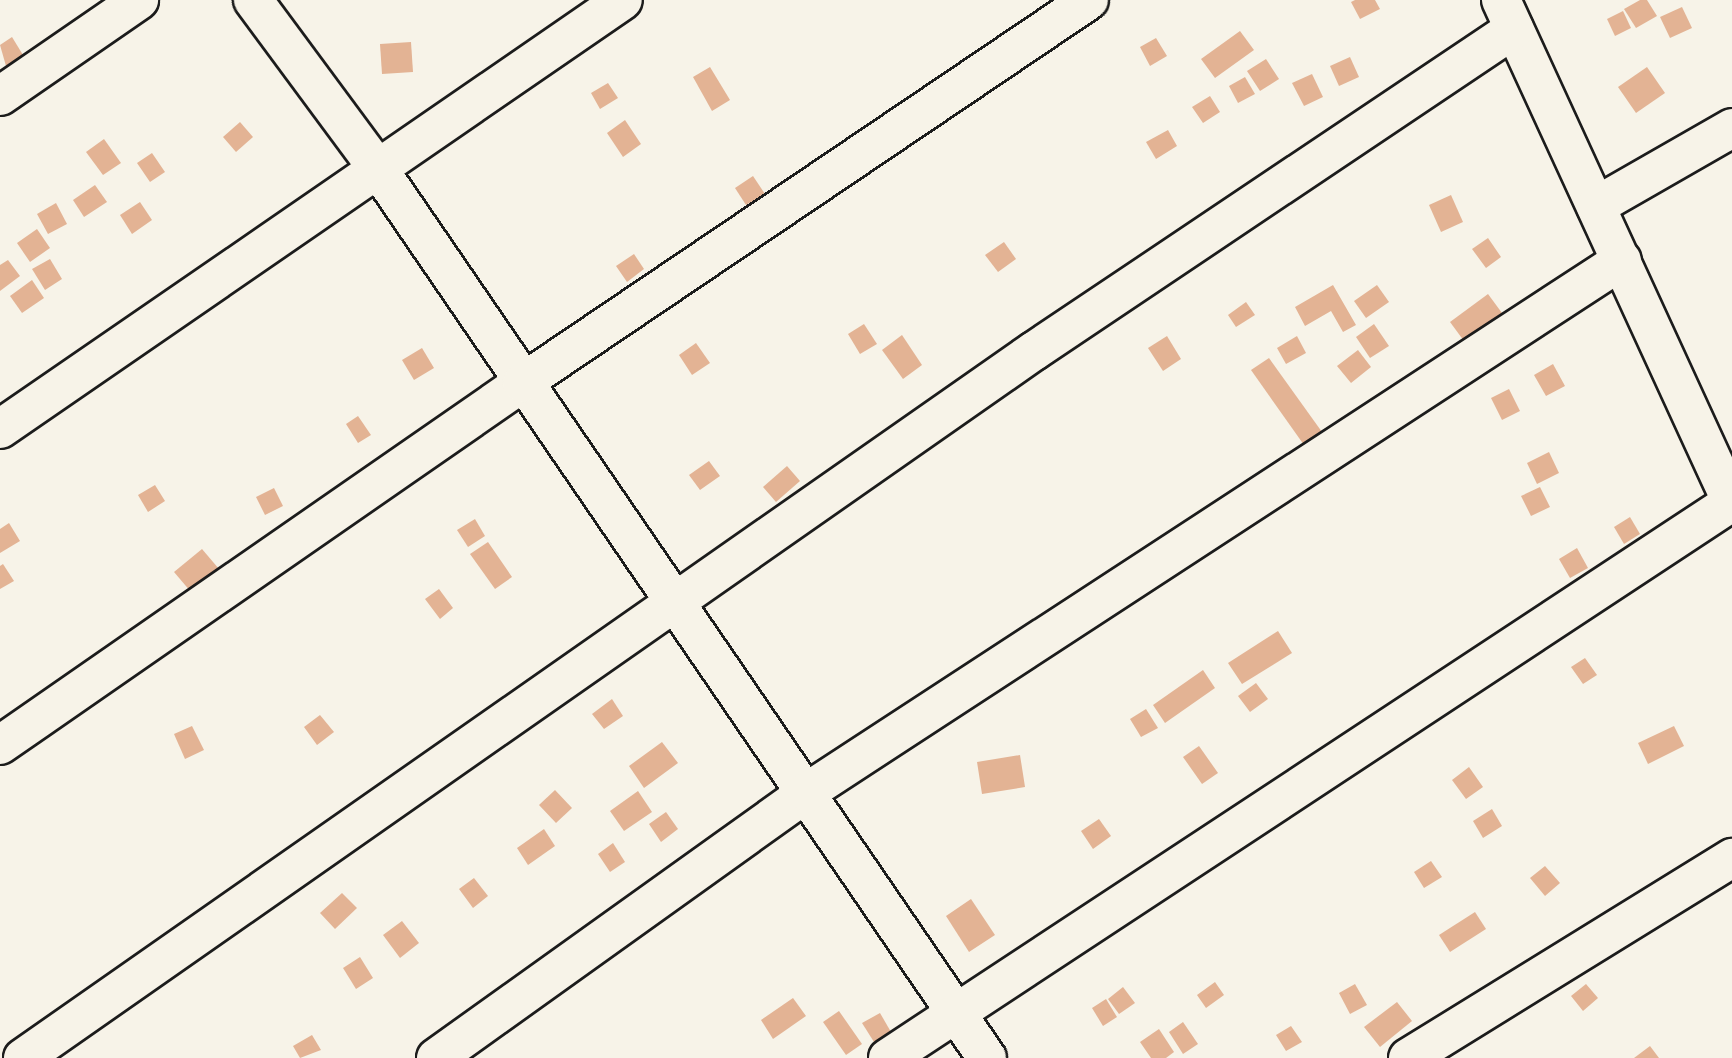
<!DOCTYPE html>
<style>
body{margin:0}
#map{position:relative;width:1732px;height:1058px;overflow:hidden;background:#f7f3e8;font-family:Sriracha,sans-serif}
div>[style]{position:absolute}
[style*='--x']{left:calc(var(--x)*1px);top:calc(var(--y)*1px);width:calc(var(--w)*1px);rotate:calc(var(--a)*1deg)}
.building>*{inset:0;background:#e3b394}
.roads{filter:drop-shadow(2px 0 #1c1c1c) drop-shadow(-2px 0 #1c1c1c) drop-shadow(0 2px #1c1c1c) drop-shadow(0 -2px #1c1c1c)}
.minor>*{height:38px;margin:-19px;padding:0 19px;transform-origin:19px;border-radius:19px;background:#f7f3e8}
span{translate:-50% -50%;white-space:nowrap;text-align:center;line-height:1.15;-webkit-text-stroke:5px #f7f3e8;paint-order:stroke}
</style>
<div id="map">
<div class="building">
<div style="clip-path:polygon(1355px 0,1375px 0,1380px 9px,1360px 19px,1351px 2px)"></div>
<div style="clip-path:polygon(1640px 0,1647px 0,1657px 16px,1636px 28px,1624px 9px)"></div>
<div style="clip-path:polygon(1682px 7px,1692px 28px,1670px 38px,1660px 17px)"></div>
<div style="clip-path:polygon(1623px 11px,1631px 28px,1615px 36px,1607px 19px)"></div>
<div style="clip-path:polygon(1240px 31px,1254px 50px,1215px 78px,1201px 59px)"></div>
<div style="clip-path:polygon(12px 37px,23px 55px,6px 66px,0 45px)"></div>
<div style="clip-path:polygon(1156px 38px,1167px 56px,1150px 66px,1140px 47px)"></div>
<div style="clip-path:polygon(411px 42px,413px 72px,382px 74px,380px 44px)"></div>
<div style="clip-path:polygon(1350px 57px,1359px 77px,1339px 86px,1330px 66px)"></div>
<div style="clip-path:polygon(1266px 59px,1279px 79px,1260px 91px,1247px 71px)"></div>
<div style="clip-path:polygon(710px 67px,730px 100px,712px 111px,693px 77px)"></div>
<div style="clip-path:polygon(1647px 67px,1665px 93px,1636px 113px,1618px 87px)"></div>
<div style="clip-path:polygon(1312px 74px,1323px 97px,1304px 106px,1292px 83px)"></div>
<div style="clip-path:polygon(1245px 77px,1255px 94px,1238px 103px,1229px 86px)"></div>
<div style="clip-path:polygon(608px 83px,618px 98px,600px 109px,591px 93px)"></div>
<div style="clip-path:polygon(1210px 96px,1220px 112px,1203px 123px,1192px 107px)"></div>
<div style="clip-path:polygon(625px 120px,641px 144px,623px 157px,607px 133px)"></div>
<div style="clip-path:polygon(240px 122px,253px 137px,236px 152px,223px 137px)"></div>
<div style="clip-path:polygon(1168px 130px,1177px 146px,1156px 159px,1146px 142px)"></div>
<div style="clip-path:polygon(104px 139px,121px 163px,103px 175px,86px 152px)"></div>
<div style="clip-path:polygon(152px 153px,165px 172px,150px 182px,137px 163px)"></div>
<div style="clip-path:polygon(753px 176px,765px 194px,746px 205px,735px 188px)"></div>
<div style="clip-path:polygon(95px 185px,107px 202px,84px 217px,73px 200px)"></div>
<div style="clip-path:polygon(1451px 195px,1463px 222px,1441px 232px,1429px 205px)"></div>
<div style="clip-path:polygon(140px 202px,152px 220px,132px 234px,120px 215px)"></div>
<div style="clip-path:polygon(56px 203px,67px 224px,48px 234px,37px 214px)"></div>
<div style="clip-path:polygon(37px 229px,50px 248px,30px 262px,17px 243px)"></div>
<div style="clip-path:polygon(1488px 238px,1501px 257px,1486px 268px,1472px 249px)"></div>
<div style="clip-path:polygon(1004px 242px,1016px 259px,998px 272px,985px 255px)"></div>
<div style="clip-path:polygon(634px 254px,644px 269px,627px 282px,616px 266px)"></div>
<div style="clip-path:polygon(50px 259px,62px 279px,45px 290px,32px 269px)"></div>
<div style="clip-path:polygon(8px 260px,20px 276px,0 291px,0 265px)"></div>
<div style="clip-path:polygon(32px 280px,44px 298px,22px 313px,10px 296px)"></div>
<div style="clip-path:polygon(1333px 285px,1356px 325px,1343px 332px,1331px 311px,1305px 326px,1295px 307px)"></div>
<div style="clip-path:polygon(1377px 285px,1389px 302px,1366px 318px,1354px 301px)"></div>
<div style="clip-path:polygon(1488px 294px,1502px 313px,1464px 341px,1450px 322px)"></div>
<div style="clip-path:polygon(1246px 302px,1255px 315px,1236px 327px,1228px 315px)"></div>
<div style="clip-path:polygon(864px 324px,877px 344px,860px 354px,848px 334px)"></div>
<div style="clip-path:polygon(1374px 324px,1389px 346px,1370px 358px,1356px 337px)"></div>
<div style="clip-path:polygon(902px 335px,922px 365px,903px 379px,882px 350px)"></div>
<div style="clip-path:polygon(1167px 336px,1181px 359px,1163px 371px,1148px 348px)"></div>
<div style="clip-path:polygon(1297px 336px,1306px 353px,1286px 364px,1277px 348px)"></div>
<div style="clip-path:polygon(696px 343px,710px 363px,692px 375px,679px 355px)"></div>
<div style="clip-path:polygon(422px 348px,434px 368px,414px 380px,402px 360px)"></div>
<div style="clip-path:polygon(1358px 350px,1371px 367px,1351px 383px,1337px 366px)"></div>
<div style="clip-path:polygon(1269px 358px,1322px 432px,1304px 445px,1251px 370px)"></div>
<div style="clip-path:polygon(1553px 364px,1565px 386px,1546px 396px,1534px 375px)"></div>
<div style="clip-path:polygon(1509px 389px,1520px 411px,1502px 420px,1491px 398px)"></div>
<div style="clip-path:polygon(358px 416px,371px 435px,358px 443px,346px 424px)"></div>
<div style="clip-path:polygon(1549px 452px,1559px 473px,1537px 484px,1527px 463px)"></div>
<div style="clip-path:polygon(709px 461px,720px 476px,700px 490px,689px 475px)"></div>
<div style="clip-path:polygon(787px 466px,800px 481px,776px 502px,763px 487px)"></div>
<div style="clip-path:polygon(155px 485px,165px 501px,148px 512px,138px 495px)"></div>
<div style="clip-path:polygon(1540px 487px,1550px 507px,1531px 516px,1521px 496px)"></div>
<div style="clip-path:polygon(274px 488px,283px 506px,265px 515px,256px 497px)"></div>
<div style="clip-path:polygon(1630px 517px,1640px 534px,1624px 544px,1614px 527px)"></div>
<div style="clip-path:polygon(475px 519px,485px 536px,468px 547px,457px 530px)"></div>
<div style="clip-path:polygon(9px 523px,20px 541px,0 553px,0 529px)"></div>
<div style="clip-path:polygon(488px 542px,512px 577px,495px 589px,470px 554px)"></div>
<div style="clip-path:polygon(1577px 548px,1588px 568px,1570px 578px,1559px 559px)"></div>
<div style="clip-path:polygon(202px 549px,219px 569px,191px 592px,174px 572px)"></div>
<div style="clip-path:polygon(3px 564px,14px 581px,0 589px,0 566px)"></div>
<div style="clip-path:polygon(439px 589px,453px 608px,440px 619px,425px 599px)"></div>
<div style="clip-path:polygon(1278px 631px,1292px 653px,1242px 684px,1228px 663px)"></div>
<div style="clip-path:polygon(1585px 658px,1597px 675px,1583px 684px,1571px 667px)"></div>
<div style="clip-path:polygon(1203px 670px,1215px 688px,1165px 723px,1153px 705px)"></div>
<div style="clip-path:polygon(1256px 683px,1268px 699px,1250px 712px,1238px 696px)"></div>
<div style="clip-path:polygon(612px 699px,623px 716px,604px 729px,592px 714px)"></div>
<div style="clip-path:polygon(1146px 709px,1158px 728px,1141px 737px,1130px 719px)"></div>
<div style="clip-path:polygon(320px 715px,334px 732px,317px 745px,304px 727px)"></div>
<div style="clip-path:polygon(192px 726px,204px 750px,185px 759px,174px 734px)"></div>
<div style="clip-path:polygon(1674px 726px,1684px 746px,1648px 764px,1638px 743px)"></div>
<div style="clip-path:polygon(662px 742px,678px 763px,644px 788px,629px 766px)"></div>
<div style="clip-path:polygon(1199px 746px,1218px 773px,1202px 784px,1183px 757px)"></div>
<div style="clip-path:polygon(1020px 755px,1025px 787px,982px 794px,977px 762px)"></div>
<div style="clip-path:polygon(1469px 767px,1483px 787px,1466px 799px,1452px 780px)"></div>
<div style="clip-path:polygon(555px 790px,572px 808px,556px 823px,539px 805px)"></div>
<div style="clip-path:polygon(638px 791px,652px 812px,624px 831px,610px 811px)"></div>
<div style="clip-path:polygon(1492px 809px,1502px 826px,1483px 838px,1473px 821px)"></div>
<div style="clip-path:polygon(666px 812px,678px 829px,661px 842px,649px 824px)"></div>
<div style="clip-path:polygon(1099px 819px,1111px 836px,1093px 849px,1081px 831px)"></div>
<div style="clip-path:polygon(544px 829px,555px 846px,528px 865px,517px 848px)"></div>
<div style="clip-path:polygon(613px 843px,625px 862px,610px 872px,598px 854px)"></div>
<div style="clip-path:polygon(1431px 861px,1442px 877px,1424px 888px,1414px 872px)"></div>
<div style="clip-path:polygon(1545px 866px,1560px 883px,1545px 896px,1530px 878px)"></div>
<div style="clip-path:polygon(474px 878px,488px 896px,473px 908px,459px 889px)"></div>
<div style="clip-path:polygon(342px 893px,357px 908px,335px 929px,320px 913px)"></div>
<div style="clip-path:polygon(971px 899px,995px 935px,969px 952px,946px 916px)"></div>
<div style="clip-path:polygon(1475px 912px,1486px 929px,1450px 952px,1439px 935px)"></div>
<div style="clip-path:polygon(402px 921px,419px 943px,400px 958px,383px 935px)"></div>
<div style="clip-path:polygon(360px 957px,373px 978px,356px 989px,343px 968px)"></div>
<div style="clip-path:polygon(1215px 982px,1224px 995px,1206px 1008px,1197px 995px)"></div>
<div style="clip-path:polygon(1355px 984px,1367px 1005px,1350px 1014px,1339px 993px)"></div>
<div style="clip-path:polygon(1586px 984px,1598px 998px,1583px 1011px,1571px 996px)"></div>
<div style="clip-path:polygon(1123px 987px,1135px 1003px,1119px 1014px,1108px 999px)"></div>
<div style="clip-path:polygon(793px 998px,806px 1016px,773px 1039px,761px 1020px)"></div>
<div style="clip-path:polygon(1106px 999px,1117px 1017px,1103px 1026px,1092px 1008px)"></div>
<div style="clip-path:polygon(1397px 1002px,1412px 1021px,1380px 1047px,1364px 1027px)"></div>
<div style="clip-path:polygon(839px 1011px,862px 1044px,846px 1055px,823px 1022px)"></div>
<div style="clip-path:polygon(880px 1013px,891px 1032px,874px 1042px,862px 1023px)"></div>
<div style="clip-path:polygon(1183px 1022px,1198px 1044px,1183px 1054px,1169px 1032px)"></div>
<div style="clip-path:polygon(1291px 1026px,1302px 1042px,1286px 1051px,1276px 1035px)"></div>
<div style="clip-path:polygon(1159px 1029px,1174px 1052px,1166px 1058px,1151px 1058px,1140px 1042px)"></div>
<div style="clip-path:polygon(312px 1035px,321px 1050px,300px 1058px,293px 1046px)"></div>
<div style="clip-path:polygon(1650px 1046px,1659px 1058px,1634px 1058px)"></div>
</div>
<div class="roads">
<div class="minor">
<div style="--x:253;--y:0;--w:212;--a:53.5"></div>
<div style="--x:379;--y:170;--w:1076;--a:55.6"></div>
<div style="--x:1501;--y:0;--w:554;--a:65.33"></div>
<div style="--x:0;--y:96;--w:169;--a:-34.6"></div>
<div style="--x:1596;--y:206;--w:157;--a:-29.8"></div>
<div style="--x:0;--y:429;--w:756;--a:-34.55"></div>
<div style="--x:0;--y:745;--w:635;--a:-34.74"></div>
<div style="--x:522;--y:383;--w:684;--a:-34.04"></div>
<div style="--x:23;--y:1058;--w:1234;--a:-34.97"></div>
<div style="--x:1034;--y:351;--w:578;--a:-33.86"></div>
<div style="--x:436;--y:1058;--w:457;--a:-35.6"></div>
<div style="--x:807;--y:792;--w:973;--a:-33.13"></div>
<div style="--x:888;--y:1058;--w:1011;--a:-33.38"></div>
<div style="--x:1408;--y:1058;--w:381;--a:-31.7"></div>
</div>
</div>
</div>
